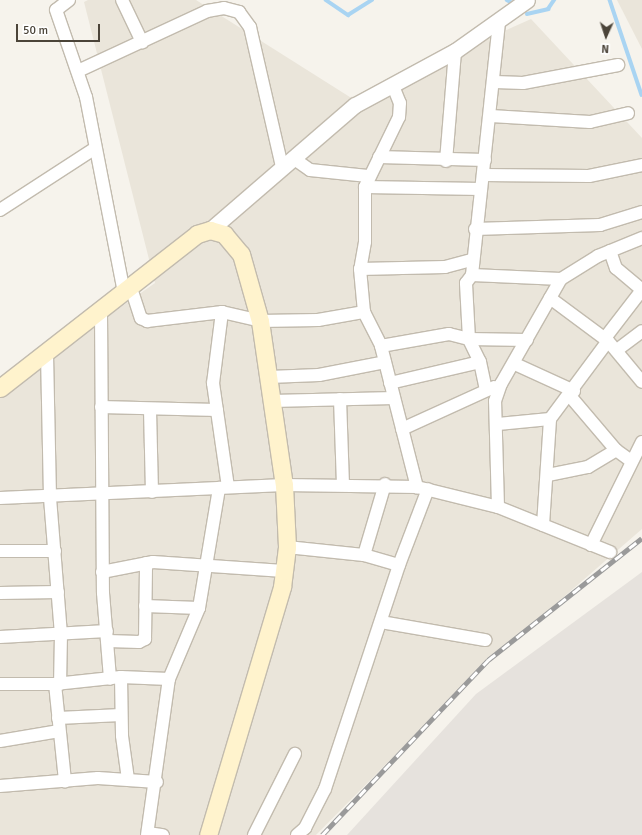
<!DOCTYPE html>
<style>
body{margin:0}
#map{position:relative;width:642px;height:835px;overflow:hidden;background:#f6f3ec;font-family:Signika,sans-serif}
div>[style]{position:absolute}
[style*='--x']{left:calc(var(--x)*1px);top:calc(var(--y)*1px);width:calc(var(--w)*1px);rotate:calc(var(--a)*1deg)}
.residential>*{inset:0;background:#eae5da}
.industrial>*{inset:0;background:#e6e2dd}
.stream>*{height:3.5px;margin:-1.75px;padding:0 1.75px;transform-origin:1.75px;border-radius:1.75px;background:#a9d4f2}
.roads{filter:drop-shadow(1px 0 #c2bbae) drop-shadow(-1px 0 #c2bbae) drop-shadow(0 1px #c2bbae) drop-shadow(0 -1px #c2bbae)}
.minor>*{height:12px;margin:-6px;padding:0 6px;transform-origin:6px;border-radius:6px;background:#fff}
.tertiary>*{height:15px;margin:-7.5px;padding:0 7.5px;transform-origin:7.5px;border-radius:7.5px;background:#fff}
.secondary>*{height:17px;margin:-8.5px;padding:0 8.5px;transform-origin:8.5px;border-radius:8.5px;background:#fff3cd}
.rail>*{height:4.5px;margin-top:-2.25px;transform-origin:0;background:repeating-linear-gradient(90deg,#fff 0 9px,#9a9a9a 0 18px);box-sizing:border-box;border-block:1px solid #9a9a9a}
span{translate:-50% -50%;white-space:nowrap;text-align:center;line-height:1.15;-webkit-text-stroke:3px #fff;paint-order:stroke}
.north{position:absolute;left:586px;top:16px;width:40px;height:40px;-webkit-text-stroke:3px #fff;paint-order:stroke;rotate:183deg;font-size:11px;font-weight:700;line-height:16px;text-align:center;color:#4b4439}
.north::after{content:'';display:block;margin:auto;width:14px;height:18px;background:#4b4439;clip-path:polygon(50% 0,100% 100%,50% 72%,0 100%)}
.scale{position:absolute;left:16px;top:24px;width:84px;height:18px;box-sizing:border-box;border:2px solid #4b4439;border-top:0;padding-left:5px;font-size:12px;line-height:14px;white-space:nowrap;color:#4b4439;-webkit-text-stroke:3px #fff;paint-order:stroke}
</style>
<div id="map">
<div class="residential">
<div style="clip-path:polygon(88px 0,196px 0,353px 99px,531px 19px,642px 138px,642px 529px,475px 674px,316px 835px,0 835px,0 392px,155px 283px,84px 2px)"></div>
<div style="clip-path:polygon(617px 0,642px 0,642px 49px)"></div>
</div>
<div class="industrial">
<div style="clip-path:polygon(642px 572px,642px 835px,347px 835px,476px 694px)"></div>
</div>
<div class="stream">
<div style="--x:326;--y:0;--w:27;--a:34"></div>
<div style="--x:348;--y:15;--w:28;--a:-32"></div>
<div style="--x:507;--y:0;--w:7;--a:27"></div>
<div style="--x:610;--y:0;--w:100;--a:71.4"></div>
<div style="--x:527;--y:14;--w:22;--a:-13"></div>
<div style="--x:548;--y:9;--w:11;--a:-56"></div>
</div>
<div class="roads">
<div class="minor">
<div style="--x:69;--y:0;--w:16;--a:142"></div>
<div style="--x:56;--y:10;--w:92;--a:71"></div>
<div style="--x:86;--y:97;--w:200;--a:79"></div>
<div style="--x:122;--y:0;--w:47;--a:64.5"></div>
<div style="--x:78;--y:71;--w:142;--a:-24.9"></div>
<div style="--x:207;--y:11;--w:17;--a:-10"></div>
<div style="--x:224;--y:8;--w:16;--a:15"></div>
<div style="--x:239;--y:12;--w:19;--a:54"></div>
<div style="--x:250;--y:27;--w:144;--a:77.1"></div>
<div style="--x:495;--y:82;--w:28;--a:2"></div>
<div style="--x:523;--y:83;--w:97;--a:-10.7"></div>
<div style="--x:393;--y:86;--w:18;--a:68"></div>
<div style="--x:400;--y:103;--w:14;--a:94"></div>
<div style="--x:399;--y:117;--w:78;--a:115.9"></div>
<div style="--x:365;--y:187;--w:55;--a:90"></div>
<div style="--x:365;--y:242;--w:27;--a:100"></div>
<div style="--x:360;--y:269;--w:43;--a:84.7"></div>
<div style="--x:364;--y:312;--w:38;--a:63"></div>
<div style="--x:381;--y:346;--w:146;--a:75.7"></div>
<div style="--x:491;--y:116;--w:99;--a:3.5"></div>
<div style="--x:590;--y:122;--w:39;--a:-13"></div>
<div style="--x:379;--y:157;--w:106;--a:1.6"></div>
<div style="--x:293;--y:158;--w:21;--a:35"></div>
<div style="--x:310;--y:170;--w:58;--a:5.9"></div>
<div style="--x:446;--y:161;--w:110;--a:-85.3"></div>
<div style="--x:483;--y:175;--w:106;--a:0.5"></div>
<div style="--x:589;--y:176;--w:54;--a:-11.7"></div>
<div style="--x:365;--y:187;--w:116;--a:1"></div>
<div style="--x:0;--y:210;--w:112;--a:-33"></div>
<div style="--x:475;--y:229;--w:125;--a:-1.8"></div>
<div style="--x:600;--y:225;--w:44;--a:-17.2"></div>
<div style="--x:610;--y:251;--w:18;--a:71"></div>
<div style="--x:616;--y:268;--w:34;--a:40"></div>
<div style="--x:360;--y:269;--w:85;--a:-1.3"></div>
<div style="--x:445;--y:267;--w:28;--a:-15"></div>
<div style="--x:472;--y:275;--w:89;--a:2.6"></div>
<div style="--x:131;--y:288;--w:32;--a:72"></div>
<div style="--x:141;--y:318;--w:7;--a:27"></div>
<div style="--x:147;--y:321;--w:76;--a:-6.8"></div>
<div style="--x:222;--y:312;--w:39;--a:13"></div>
<div style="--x:260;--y:321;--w:58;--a:-1"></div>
<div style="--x:318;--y:320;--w:47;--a:-9.9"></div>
<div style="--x:550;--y:298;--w:72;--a:36.6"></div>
<div style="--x:608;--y:341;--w:53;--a:50.3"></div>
<div style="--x:101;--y:312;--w:281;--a:89.6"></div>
<div style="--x:103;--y:593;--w:86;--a:85.3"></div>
<div style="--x:222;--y:312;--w:72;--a:97.2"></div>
<div style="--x:213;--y:383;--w:105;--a:81.8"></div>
<div style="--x:605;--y:338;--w:61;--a:-52.4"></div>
<div style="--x:381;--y:346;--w:69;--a:-10"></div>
<div style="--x:449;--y:334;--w:21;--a:14"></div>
<div style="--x:469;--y:339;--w:58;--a:1"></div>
<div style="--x:617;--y:350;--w:31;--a:-37"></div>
<div style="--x:47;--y:354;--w:144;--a:88.8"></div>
<div style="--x:50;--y:498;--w:136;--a:85.4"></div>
<div style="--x:61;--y:634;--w:50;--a:91.1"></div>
<div style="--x:515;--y:364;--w:65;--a:24.6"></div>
<div style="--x:269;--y:377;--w:50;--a:-2.3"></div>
<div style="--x:319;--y:375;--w:67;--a:-11.1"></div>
<div style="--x:390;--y:383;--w:92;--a:-13.1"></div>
<div style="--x:486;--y:390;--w:29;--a:-102"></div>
<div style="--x:480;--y:362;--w:25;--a:-116"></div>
<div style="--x:469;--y:339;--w:56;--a:-93.1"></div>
<div style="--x:466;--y:283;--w:10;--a:-53"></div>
<div style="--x:472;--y:275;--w:253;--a:-83.9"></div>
<div style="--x:570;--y:396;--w:71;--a:49.6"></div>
<div style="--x:616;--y:450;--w:19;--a:36"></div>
<div style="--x:340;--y:399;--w:86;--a:88"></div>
<div style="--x:272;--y:401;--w:122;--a:-1.4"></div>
<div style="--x:101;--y:407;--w:116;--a:1.5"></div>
<div style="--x:150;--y:410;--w:82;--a:88.6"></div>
<div style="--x:498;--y:424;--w:52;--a:-5.5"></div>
<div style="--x:402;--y:429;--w:101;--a:-24.5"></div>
<div style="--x:548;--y:475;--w:41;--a:-11.3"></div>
<div style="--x:588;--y:467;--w:33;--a:-31"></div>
<div style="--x:0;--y:498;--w:284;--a:-2.6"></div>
<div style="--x:284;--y:485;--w:133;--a:0.9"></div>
<div style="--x:417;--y:487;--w:83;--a:13.9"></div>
<div style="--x:498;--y:507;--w:121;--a:21.9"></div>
<div style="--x:498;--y:507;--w:106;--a:-91.6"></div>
<div style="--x:495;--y:401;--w:18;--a:-71"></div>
<div style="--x:501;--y:384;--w:121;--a:-60.3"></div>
<div style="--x:561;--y:279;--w:44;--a:-31.9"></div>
<div style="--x:598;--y:256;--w:48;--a:-22.2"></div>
<div style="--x:543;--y:525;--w:106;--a:-86.2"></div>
<div style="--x:550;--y:419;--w:97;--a:-53.4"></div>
<div style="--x:591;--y:545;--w:115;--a:-63.7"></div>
<div style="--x:287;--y:547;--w:77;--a:5.9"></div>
<div style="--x:364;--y:555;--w:36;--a:16"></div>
<div style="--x:0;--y:551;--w:55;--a:0"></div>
<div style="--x:364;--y:555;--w:74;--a:-73.5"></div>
<div style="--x:102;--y:572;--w:52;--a:-11.1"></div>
<div style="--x:153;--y:562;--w:131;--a:3.9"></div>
<div style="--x:0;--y:593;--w:58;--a:-1"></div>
<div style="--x:145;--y:606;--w:54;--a:2.1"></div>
<div style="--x:381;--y:622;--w:106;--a:9.8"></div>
<div style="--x:0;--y:637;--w:107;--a:-3.2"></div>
<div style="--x:108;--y:641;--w:31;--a:2"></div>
<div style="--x:139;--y:642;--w:7;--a:-27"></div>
<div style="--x:145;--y:639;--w:76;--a:-89.2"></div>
<div style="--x:121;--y:677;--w:59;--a:89"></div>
<div style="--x:122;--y:736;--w:43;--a:82.1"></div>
<div style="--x:0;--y:684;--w:55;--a:0"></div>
<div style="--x:55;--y:684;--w:66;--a:-6.1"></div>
<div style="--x:121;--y:677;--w:48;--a:2.4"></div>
<div style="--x:55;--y:684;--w:98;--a:84.1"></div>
<div style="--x:58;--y:718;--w:63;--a:-2.7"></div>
<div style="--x:0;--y:741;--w:60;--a:-9.6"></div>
<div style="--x:0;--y:786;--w:98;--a:-4.7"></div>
<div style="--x:98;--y:778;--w:59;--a:3.9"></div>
<div style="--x:148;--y:833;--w:15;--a:8"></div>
<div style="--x:147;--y:835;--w:158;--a:-82"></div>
<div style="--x:169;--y:679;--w:77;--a:-67.1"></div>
<div style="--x:199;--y:608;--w:122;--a:-80.5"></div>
<div style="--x:254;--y:835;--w:91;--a:-63.2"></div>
<div style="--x:297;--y:835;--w:11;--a:-41"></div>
<div style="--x:305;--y:828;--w:44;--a:-62.9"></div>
<div style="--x:325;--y:789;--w:236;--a:-71.7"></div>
<div style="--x:399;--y:565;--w:81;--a:-69.1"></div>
</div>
<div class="tertiary">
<div style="--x:210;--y:230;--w:191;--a:-40.8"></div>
<div style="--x:355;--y:105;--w:114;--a:-28.4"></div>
<div style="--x:455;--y:51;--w:88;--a:-35.3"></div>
</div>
<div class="secondary">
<div style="--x:0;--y:388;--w:250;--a:-38"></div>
<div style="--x:197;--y:234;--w:14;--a:-17"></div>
<div style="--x:210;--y:230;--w:15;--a:16"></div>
<div style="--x:224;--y:234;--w:26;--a:50"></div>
<div style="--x:241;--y:254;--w:70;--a:74.2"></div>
<div style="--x:260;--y:321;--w:166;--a:81.7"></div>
<div style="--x:284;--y:485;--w:62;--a:87.2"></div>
<div style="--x:287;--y:547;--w:40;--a:97.1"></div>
<div style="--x:282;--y:587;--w:259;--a:106.6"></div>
</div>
</div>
<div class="rail">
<div style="--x:322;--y:835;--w:241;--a:-46.5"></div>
<div style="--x:488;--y:660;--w:196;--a:-38.4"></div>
</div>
<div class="north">N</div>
<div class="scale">50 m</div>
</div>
